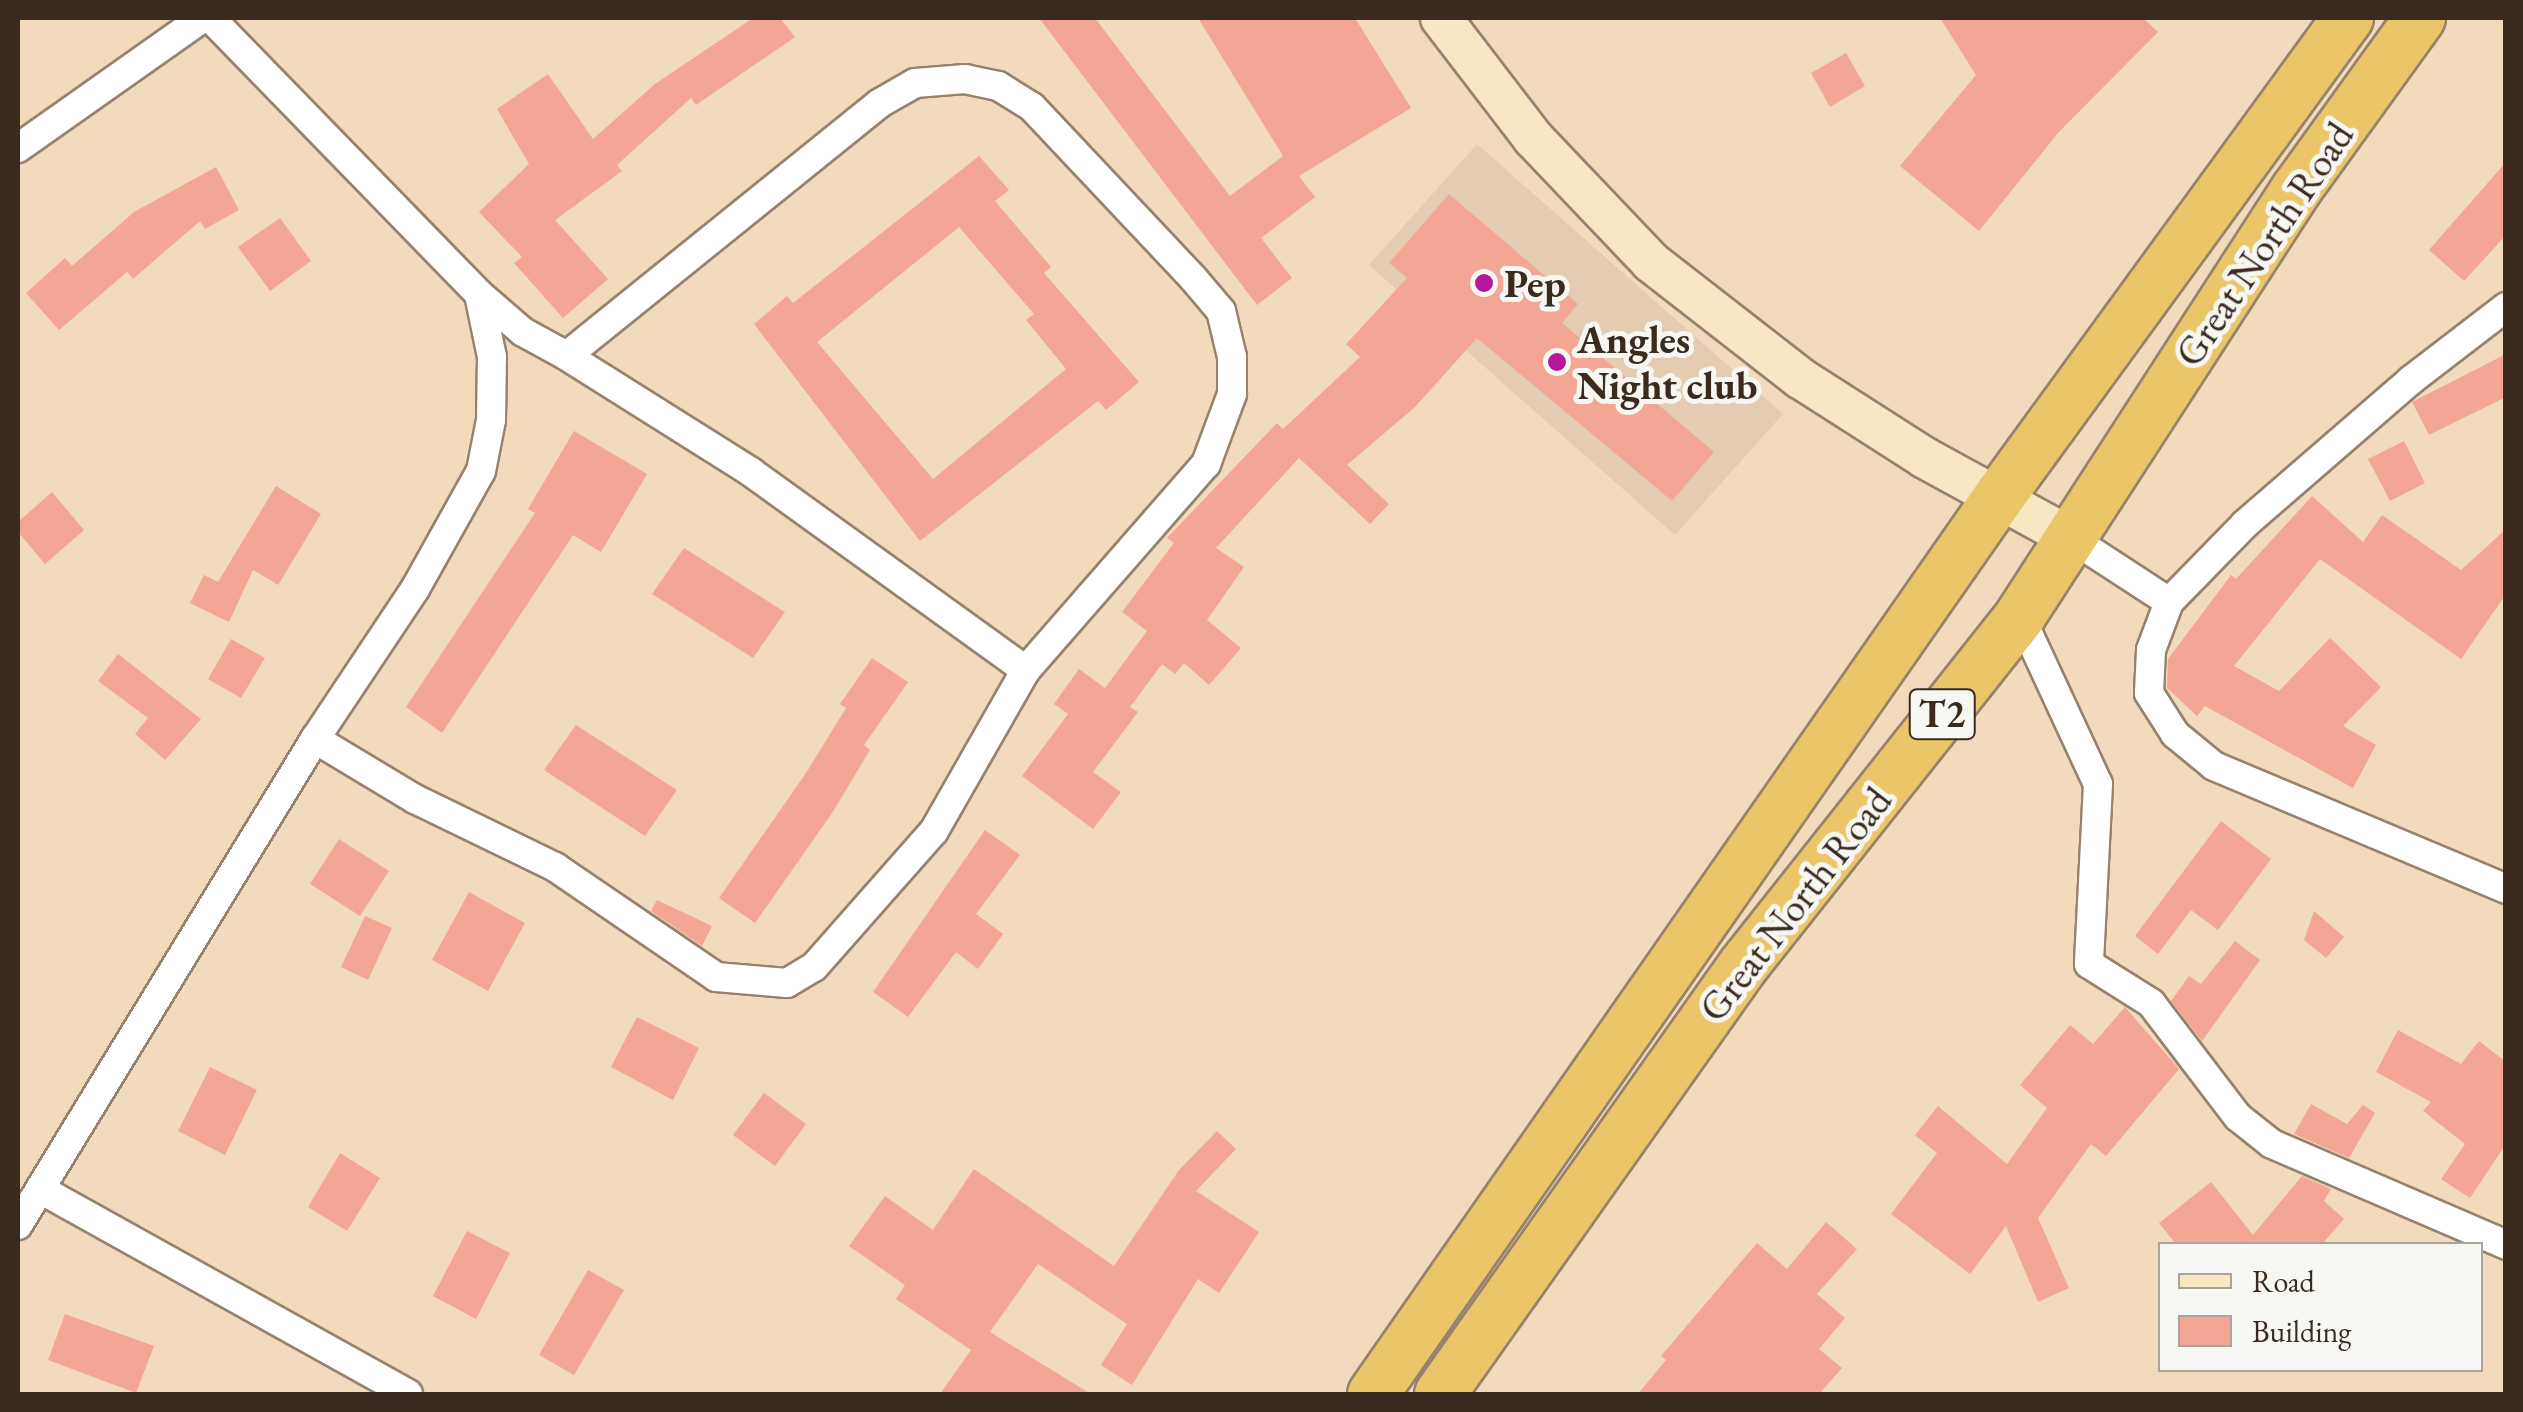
<!DOCTYPE html>
<style>
body{margin:0}
#map{position:relative;width:2523px;height:1412px;overflow:hidden;background:#f2dbbc;font-family:"EB Garamond",serif}
div>[style]{position:absolute}
[style*='--x']{left:calc(var(--x)*1px);top:calc(var(--y)*1px);width:calc(var(--w)*1px);rotate:calc(var(--a)*1deg)}
.built>*{inset:0;background:#e4ccb3}
.building>*{inset:0;background:#f2a693}
.roads{filter:drop-shadow(2px 0 #96826d) drop-shadow(-2px 0 #96826d) drop-shadow(0 2px #96826d) drop-shadow(0 -2px #96826d)}
.street>*{height:28px;margin:-14px;padding:0 14px;transform-origin:14px;border-radius:14px;background:#fff}
.secondary>*{height:40px;margin:-20px;padding:0 20px;transform-origin:20px;border-radius:20px;background:#f7e8c3}
.highway>*{height:50px;margin:-25px;padding:0 25px;transform-origin:25px;border-radius:25px;background:#ebc669}
.dots>*{width:28px;height:28px;translate:-50% -50%;box-sizing:border-box;border:5px solid #f6f6f2;border-radius:50%}
span{translate:-50% -50%;white-space:nowrap;text-align:center;line-height:1.15;-webkit-text-stroke:10px #f6f6f2;paint-order:stroke}
.shield-label span{padding:2px 8px;background:#f6f6f2;border:2px solid;border-radius:8px;-webkit-text-stroke-width:0}
.shield-label{font-size:38px;color:#3b2a1e;font-weight:700}
.street-label{font-size:40px;color:#3b2a1e}
.poi-label{font-size:40px;color:#3b2a1e;font-weight:700}
.left{translate:0 -50%;text-align:left}
.frame{position:absolute;inset:0;border:20px solid #3b2a1e;pointer-events:none}
.legend{position:absolute;left:2158px;top:1242px;width:325px;height:130px;box-sizing:border-box;background:#f6f6f2;border:2px solid #aba49d;margin:0;padding:12px 18px;list-style:none;font-size:30px;color:#3b2a1e}
.legend li{display:flex;align-items:center;gap:20px;height:50px}
.legend b{width:50px;border:2px solid #aba49d}
</style>
<div id="map">
<div class="built">
<div style="clip-path:polygon(1477px 144px,1783px 414px,1675px 535px,1369px 265px)"></div>
</div>
<div class="building">
<div style="clip-path:polygon(753px 18px,780px 18px,795px 37px,696px 105px,691px 98px,617px 165px,622px 171px,555px 220px,608px 279px,563px 318px,514px 263px,522px 257px,479px 212px,529px 164px,497px 109px,548px 74px,593px 139px,655px 84px)"></div>
<div style="clip-path:polygon(1039px 18px,1095px 18px,1230px 196px,1283px 156px,1198px 18px,1355px 18px,1411px 108px,1299px 176px,1315px 197px,1261px 238px,1292px 278px,1257px 305px)"></div>
<div style="clip-path:polygon(1940px 18px,2143px 18px,2158px 32px,2058px 133px,1979px 231px,1900px 166px,1976px 75px)"></div>
<div style="clip-path:polygon(1846px 53px,1865px 86px,1830px 107px,1811px 73px)"></div>
<div style="clip-path:polygon(evenodd,979px 156px,1009px 190px,995px 201px,1051px 267px,1044px 273px,1139px 382px,1106px 410px,1098px 401px,920px 541px,754px 324px,787px 296px,793px 303px,979px 156px,959px 227px,1034px 314px,1026px 320px,1066px 369px,933px 479px,817px 342px,959px 227px)"></div>
<div style="clip-path:polygon(2506px 162px,2506px 235px,2464px 281px,2429px 250px)"></div>
<div style="clip-path:polygon(216px 167px,239px 210px,205px 229px,200px 221px,133px 279px,127px 272px,59px 330px,26px 293px,65px 258px,72px 266px,134px 212px)"></div>
<div style="clip-path:polygon(1449px 194px,1578px 304px,1562px 323px,1714px 452px,1672px 501px,1477px 338px,1415px 407px,1347px 465px,1389px 504px,1370px 524px,1299px 458px,1216px 548px,1244px 567px,1207px 620px,1241px 648px,1209px 685px,1184px 663px,1175px 674px,1162px 664px,1130px 707px,1138px 712px,1093px 772px,1121px 792px,1093px 829px,1022px 776px,1068px 714px,1054px 704px,1079px 669px,1105px 688px,1147px 631px,1122px 612px,1174px 543px,1167px 538px,1277px 423px,1283px 429px,1360px 357px,1346px 344px,1407px 278px,1389px 263px)"></div>
<div style="clip-path:polygon(280px 218px,311px 261px,270px 291px,238px 247px)"></div>
<div style="clip-path:polygon(2506px 354px,2506px 397px,2429px 435px,2412px 402px)"></div>
<div style="clip-path:polygon(574px 431px,647px 474px,601px 552px,573px 535px,442px 733px,406px 707px,535px 513px,528px 509px)"></div>
<div style="clip-path:polygon(2404px 441px,2425px 483px,2390px 501px,2368px 459px)"></div>
<div style="clip-path:polygon(276px 486px,321px 514px,278px 585px,253px 570px,229px 622px,190px 603px,204px 575px,218px 582px)"></div>
<div style="clip-path:polygon(52px 492px,84px 530px,45px 564px,18px 532px,18px 522px)"></div>
<div style="clip-path:polygon(2312px 496px,2363px 542px,2382px 515px,2461px 570px,2506px 529px,2506px 594px,2461px 659px,2320px 559px,2234px 666px,2279px 691px,2330px 638px,2381px 687px,2343px 726px,2376px 745px,2353px 788px,2205px 706px,2197px 716px,2167px 688px,2168px 659px,2231px 575px,2236px 579px)"></div>
<div style="clip-path:polygon(684px 548px,785px 612px,753px 658px,652px 594px)"></div>
<div style="clip-path:polygon(231px 639px,265px 658px,241px 698px,208px 679px)"></div>
<div style="clip-path:polygon(118px 654px,201px 719px,165px 760px,135px 734px,148px 718px,98px 681px)"></div>
<div style="clip-path:polygon(872px 658px,908px 682px,864px 745px,870px 750px,832px 813px,755px 923px,719px 898px,806px 773px,846px 708px,840px 704px)"></div>
<div style="clip-path:polygon(576px 725px,677px 790px,645px 836px,544px 770px)"></div>
<div style="clip-path:polygon(2221px 821px,2271px 859px,2218px 930px,2191px 910px,2158px 954px,2135px 936px)"></div>
<div style="clip-path:polygon(985px 830px,1020px 855px,976px 914px,1003px 934px,978px 969px,956px 952px,908px 1017px,873px 992px)"></div>
<div style="clip-path:polygon(339px 839px,389px 871px,360px 916px,310px 884px)"></div>
<div style="clip-path:polygon(469px 892px,525px 923px,488px 991px,432px 960px)"></div>
<div style="clip-path:polygon(657px 900px,712px 926px,702px 946px,651px 911px)"></div>
<div style="clip-path:polygon(2314px 911px,2344px 937px,2326px 958px,2304px 940px)"></div>
<div style="clip-path:polygon(365px 916px,392px 928px,368px 980px,341px 967px)"></div>
<div style="clip-path:polygon(2235px 941px,2260px 960px,2202px 1041px,2171px 1001px,2189px 976px,2201px 984px)"></div>
<div style="clip-path:polygon(2125px 1007px,2179px 1069px,2106px 1156px,2091px 1144px,2038px 1218px,2069px 1288px,2038px 1302px,2006px 1226px,1970px 1274px,1891px 1214px,1937px 1153px,1915px 1135px,1938px 1106px,2007px 1164px,2047px 1108px,2020px 1085px,2070px 1025px,2093px 1044px)"></div>
<div style="clip-path:polygon(637px 1017px,699px 1048px,673px 1100px,611px 1067px)"></div>
<div style="clip-path:polygon(2398px 1030px,2461px 1064px,2479px 1041px,2506px 1062px,2506px 1144px,2470px 1198px,2441px 1179px,2465px 1144px,2423px 1111px,2431px 1102px,2376px 1072px)"></div>
<div style="clip-path:polygon(210px 1067px,257px 1090px,225px 1155px,178px 1131px)"></div>
<div style="clip-path:polygon(764px 1093px,806px 1124px,775px 1166px,733px 1135px)"></div>
<div style="clip-path:polygon(2311px 1104px,2347px 1124px,2363px 1105px,2375px 1113px,2349px 1158px,2294px 1134px)"></div>
<div style="clip-path:polygon(1217px 1131px,1236px 1149px,1196px 1191px,1259px 1232px,1219px 1293px,1198px 1279px,1132px 1385px,1101px 1365px,1127px 1324px,1038px 1264px,990px 1332px,1091px 1394px,940px 1394px,971px 1350px,896px 1299px,905px 1285px,849px 1246px,885px 1196px,933px 1230px,974px 1169px,1114px 1266px,1179px 1170px)"></div>
<div style="clip-path:polygon(340px 1153px,380px 1178px,347px 1231px,308px 1207px)"></div>
<div style="clip-path:polygon(2302px 1176px,2331px 1189px,2324px 1201px,2344px 1219px,2322px 1244px,2176px 1244px,2159px 1223px,2211px 1182px,2253px 1235px)"></div>
<div style="clip-path:polygon(1826px 1222px,1857px 1249px,1817px 1294px,1845px 1318px,1819px 1349px,1842px 1368px,1819px 1394px,1638px 1394px,1666px 1360px,1661px 1356px,1757px 1243px,1787px 1269px)"></div>
<div style="clip-path:polygon(467px 1231px,510px 1253px,476px 1319px,433px 1296px)"></div>
<div style="clip-path:polygon(588px 1270px,624px 1290px,574px 1375px,539px 1355px)"></div>
<div style="clip-path:polygon(65px 1314px,154px 1346px,136px 1393px,48px 1360px)"></div>
</div>
<div class="roads">
<div class="street">
<div style="--x:18;--y:148;--w:225;--a:-35.2"></div>
<div style="--x:567;--y:356;--w:218;--a:32.2"></div>
<div style="--x:751;--y:472;--w:339;--a:35.8"></div>
<div style="--x:2071;--y:538;--w:117;--a:33.1"></div>
<div style="--x:2169;--y:602;--w:109;--a:-45.7"></div>
<div style="--x:2245;--y:524;--w:220;--a:-40.9"></div>
<div style="--x:2411;--y:380;--w:120;--a:-37.5"></div>
<div style="--x:2169;--y:602;--w:51;--a:110.6"></div>
<div style="--x:2151;--y:650;--w:43;--a:92.7"></div>
<div style="--x:2149;--y:693;--w:49;--a:57.6"></div>
<div style="--x:2175;--y:734;--w:50;--a:39.4"></div>
<div style="--x:2214;--y:766;--w:317;--a:22.8"></div>
<div style="--x:2020;--y:616;--w:185;--a:65.1"></div>
<div style="--x:2098;--y:784;--w:180;--a:92.9"></div>
<div style="--x:2089;--y:964;--w:73;--a:32.2"></div>
<div style="--x:2151;--y:1003;--w:143;--a:52.7"></div>
<div style="--x:2238;--y:1117;--w:43;--a:38.5"></div>
<div style="--x:2272;--y:1144;--w:255;--a:23.3"></div>
<div style="--x:315;--y:739;--w:117;--a:31"></div>
<div style="--x:415;--y:799;--w:156;--a:25.9"></div>
<div style="--x:555;--y:867;--w:195;--a:34.3"></div>
<div style="--x:716;--y:977;--w:71;--a:4.8"></div>
<div style="--x:787;--y:983;--w:31;--a:-31"></div>
<div style="--x:814;--y:967;--w:181;--a:-48.6"></div>
<div style="--x:934;--y:831;--w:185;--a:-60.3"></div>
<div style="--x:1026;--y:670;--w:274;--a:-48.9"></div>
<div style="--x:1206;--y:464;--w:75;--a:-69.6"></div>
<div style="--x:1232;--y:394;--w:37;--a:-90"></div>
<div style="--x:1232;--y:357;--w:47;--a:-103.4"></div>
<div style="--x:1221;--y:311;--w:43;--a:-130.3"></div>
<div style="--x:1193;--y:278;--w:235;--a:-133.3"></div>
<div style="--x:1032;--y:107;--w:40;--a:-148"></div>
<div style="--x:998;--y:86;--w:34;--a:-168"></div>
<div style="--x:965;--y:79;--w:50;--a:175.4"></div>
<div style="--x:915;--y:83;--w:40;--a:150.3"></div>
<div style="--x:880;--y:103;--w:402;--a:141.1"></div>
<div style="--x:567;--y:356;--w:50;--a:-151.4"></div>
<div style="--x:523;--y:332;--w:58;--a:-139.2"></div>
<div style="--x:40;--y:1189;--w:421;--a:29.1"></div>
<div style="--x:18;--y:1225;--w:570;--a:-58.57"></div>
<div style="--x:315;--y:739;--w:180;--a:-56.3"></div>
<div style="--x:415;--y:589;--w:135;--a:-60.8"></div>
<div style="--x:481;--y:471;--w:52;--a:-78.9"></div>
<div style="--x:491;--y:420;--w:63;--a:-89.1"></div>
<div style="--x:492;--y:357;--w:64;--a:-101.7"></div>
<div style="--x:479;--y:294;--w:385;--a:-134.2"></div>
</div>
<div class="secondary">
<div style="--x:1441;--y:18;--w:151;--a:52.5"></div>
<div style="--x:1533;--y:138;--w:171;--a:46.4"></div>
<div style="--x:1651;--y:262;--w:189;--a:37.9"></div>
<div style="--x:1800;--y:378;--w:148;--a:32.6"></div>
<div style="--x:1925;--y:458;--w:166;--a:28.7"></div>
</div>
<div class="highway">
<div style="--x:1373;--y:1394;--w:1097;--a:-55.09"></div>
<div style="--x:2001;--y:494;--w:589;--a:-53.91"></div>
<div style="--x:1440;--y:1394;--w:524;--a:-54.7"></div>
<div style="--x:1743;--y:966;--w:446;--a:-51.6"></div>
<div style="--x:2020;--y:616;--w:508;--a:-57.06"></div>
<div style="--x:2296;--y:190;--w:212;--a:-54.2"></div>
</div>
</div>
<div class="dots">
<div style="left:1484px;top:283px;background:#b5179e"></div>
<div style="left:1557px;top:362px;background:#b5179e"></div>
</div>
<div class="shield-label">
<span style="left:1942px;top:714px">T2</span>
</div>
<div class="street-label">
<span style="left:2264px;top:244px;rotate:-56deg">Great North Road</span>
<span style="left:1795px;top:904px;rotate:-52deg">Great North Road</span>
</div>
<div class="poi-label">
<span class="left" style="left:1504px;top:283px">Pep</span>
<span class="left" style="left:1577px;top:362px">Angles<br>Night club</span>
</div>
<div class="frame"></div>
<ul class="legend">
<li><b style="height:12px;background:#f7e8c3"></b>Road</li>
<li><b style="height:28px;background:#f2a693"></b>Building</li>
</ul>
</div>
